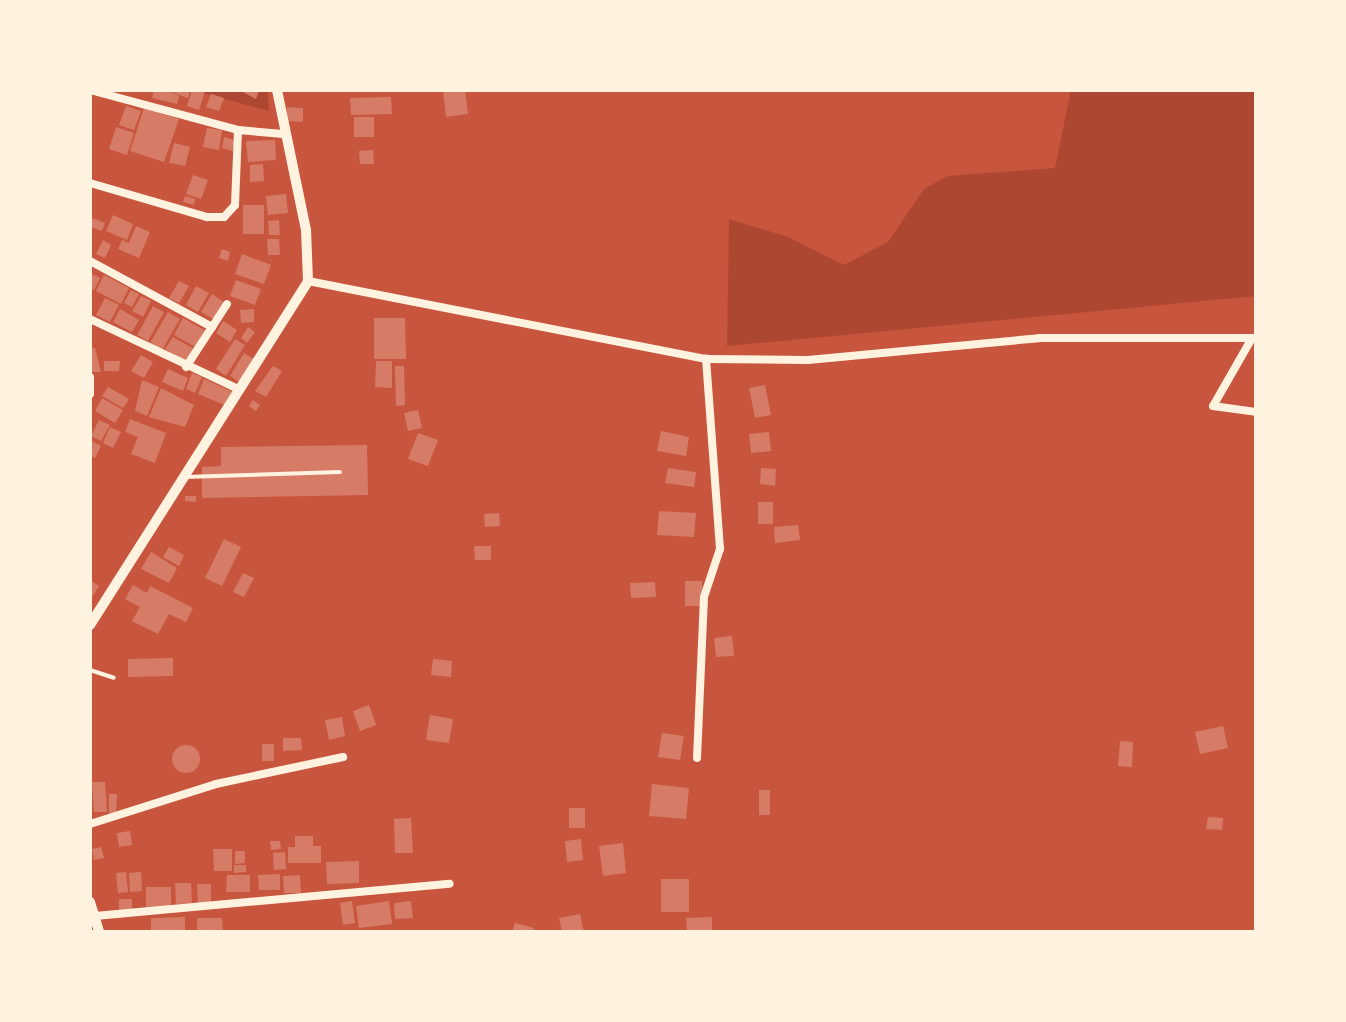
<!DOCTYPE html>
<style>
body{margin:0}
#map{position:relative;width:1346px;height:1022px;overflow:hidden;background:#c8553d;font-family:Figtree,sans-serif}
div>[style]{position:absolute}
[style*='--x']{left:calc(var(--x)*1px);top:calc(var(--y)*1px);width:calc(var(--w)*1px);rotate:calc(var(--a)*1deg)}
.green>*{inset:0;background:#ae4732}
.building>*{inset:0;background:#d67c66}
.round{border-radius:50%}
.service>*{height:4px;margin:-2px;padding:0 2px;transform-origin:2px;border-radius:2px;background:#fff3e0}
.minor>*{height:8px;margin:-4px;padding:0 4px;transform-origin:4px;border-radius:4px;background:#fff3e0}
.tertiary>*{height:10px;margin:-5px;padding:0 5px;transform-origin:5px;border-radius:5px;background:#fff3e0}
span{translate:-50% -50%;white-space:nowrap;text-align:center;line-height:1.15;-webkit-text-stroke:6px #fff3e0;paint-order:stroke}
.frame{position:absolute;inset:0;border:92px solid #fff3e0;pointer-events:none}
</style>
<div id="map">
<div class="green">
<div style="clip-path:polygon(193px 90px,268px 90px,269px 111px)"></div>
<div style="clip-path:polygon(1071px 90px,1256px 90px,1256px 296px,727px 346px,729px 219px,788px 237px,844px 265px,888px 242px,924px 189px,948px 176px,1055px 168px)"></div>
</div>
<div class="building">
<div style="clip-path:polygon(154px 90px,190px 90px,188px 98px,168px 91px,179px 96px,177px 104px,152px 98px)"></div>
<div style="clip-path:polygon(192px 90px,205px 91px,199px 110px,187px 106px)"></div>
<div style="clip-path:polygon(239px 90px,259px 90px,256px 99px)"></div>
<div style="clip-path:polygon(443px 90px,465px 90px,468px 114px,446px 117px)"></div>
<div style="clip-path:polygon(211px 94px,224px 98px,219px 111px,206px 107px)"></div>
<div style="clip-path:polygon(391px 97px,392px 114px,351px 115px,350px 98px)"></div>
<div style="clip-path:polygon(126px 106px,141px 111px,134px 130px,119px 125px)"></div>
<div style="clip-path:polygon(287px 107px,303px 108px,303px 122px,287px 121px)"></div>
<div style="clip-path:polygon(144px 108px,179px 119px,164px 162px,130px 151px)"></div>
<div style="clip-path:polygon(354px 117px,374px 117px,374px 137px,354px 137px)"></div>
<div style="clip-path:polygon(116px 127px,134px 133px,127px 155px,109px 149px)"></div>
<div style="clip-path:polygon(207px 128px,222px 130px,219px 150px,203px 147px)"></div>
<div style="clip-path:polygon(224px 137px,235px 140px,233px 151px,222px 148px)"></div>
<div style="clip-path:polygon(275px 140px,276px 160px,248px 162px,246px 141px)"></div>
<div style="clip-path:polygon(174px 143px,190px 147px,185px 166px,169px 163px)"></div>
<div style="clip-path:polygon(373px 150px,374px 164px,360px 164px,359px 151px)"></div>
<div style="clip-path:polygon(263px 164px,264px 181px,250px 182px,250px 165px)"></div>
<div style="clip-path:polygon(193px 175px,208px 180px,201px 199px,186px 194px)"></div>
<div style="clip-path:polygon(286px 194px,288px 213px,268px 215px,266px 196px)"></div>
<div style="clip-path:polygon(185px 196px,195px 199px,194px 205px,183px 202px)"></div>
<div style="clip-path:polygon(243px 205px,264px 205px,264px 234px,243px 234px)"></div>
<div style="clip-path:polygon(113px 215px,133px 224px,127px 240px,106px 231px)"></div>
<div style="clip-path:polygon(92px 218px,105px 223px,102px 231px,90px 227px)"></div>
<div style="clip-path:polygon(279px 220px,280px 235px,269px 235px,268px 221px)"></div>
<div style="clip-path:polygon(136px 226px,150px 232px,139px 258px,118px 249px,122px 240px,129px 243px)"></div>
<div style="clip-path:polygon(267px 239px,279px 239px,280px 255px,268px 255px)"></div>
<div style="clip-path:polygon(103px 240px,111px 245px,105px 258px,96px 254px)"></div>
<div style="clip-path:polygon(222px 249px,230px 252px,228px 261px,219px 258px)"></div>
<div style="clip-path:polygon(242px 254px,271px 265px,264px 284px,235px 274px)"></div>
<div style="clip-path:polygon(90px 273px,100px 278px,94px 290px,90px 288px)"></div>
<div style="clip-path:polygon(104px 275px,129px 288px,121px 304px,96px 291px)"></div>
<div style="clip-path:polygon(236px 280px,261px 289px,255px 305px,230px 296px)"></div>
<div style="clip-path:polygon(179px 281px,189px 286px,179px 303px,169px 298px)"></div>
<div style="clip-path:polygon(196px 286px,209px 293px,198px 312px,186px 305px)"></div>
<div style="clip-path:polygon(131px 290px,139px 294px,132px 307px,124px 303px)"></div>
<div style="clip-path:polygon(212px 294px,225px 303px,215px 320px,201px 312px)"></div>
<div style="clip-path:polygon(141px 296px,151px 301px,143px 317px,132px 311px)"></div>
<div style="clip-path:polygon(105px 298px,119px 305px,110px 322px,96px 315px)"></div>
<div style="clip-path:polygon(153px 306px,164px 312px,148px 341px,137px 335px)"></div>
<div style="clip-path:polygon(120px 309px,139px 320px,132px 332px,113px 322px)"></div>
<div style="clip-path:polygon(254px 309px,254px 322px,241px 323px,240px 310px)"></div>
<div style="clip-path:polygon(168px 312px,180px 319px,162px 350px,150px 343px)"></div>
<div style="clip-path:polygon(183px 318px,206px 331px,197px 348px,174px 335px)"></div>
<div style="clip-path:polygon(374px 318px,405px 318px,406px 359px,374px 359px)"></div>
<div style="clip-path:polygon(223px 321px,237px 330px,230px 342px,216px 333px)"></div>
<div style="clip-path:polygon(248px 327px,255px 332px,247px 343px,241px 338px)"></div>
<div style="clip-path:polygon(173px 337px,194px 349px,187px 362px,165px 349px)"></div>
<div style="clip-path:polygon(235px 339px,245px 345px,226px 376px,216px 369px)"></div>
<div style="clip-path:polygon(90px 348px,95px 348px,101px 372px,92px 372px)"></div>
<div style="clip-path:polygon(244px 353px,254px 359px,239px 382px,230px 376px)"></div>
<div style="clip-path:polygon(141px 355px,153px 362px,144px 378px,131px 371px)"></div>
<div style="clip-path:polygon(104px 361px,120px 361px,119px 371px,104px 371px)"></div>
<div style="clip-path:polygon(376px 361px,392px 361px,392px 388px,375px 387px)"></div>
<div style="clip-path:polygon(273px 366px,282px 371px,266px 397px,255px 391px)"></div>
<div style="clip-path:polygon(395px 366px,404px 366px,405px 405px,396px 406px)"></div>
<div style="clip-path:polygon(168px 369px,188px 378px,183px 391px,162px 382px)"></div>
<div style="clip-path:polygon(192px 373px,202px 377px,195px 393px,186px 389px)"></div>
<div style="clip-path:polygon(204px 379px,233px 392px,227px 406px,198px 394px)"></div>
<div style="clip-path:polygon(142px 380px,159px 387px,147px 416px,135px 411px)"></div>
<div style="clip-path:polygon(765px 385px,771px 415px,755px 418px,749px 388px)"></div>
<div style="clip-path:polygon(108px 387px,129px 399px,123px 408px,102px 396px)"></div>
<div style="clip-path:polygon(161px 388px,194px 405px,185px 427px,149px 417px)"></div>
<div style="clip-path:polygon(102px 398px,123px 410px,115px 423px,95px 411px)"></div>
<div style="clip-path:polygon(253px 400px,260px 405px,256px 411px,249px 406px)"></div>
<div style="clip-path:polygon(418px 410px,422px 428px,408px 431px,404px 413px)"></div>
<div style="clip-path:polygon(130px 419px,166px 433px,155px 463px,131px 454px,138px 437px,125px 432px)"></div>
<div style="clip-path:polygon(99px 420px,110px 425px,101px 441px,91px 436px)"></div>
<div style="clip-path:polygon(110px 427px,121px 432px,113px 448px,103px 443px)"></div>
<div style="clip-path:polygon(661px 431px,689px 437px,686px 456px,657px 451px)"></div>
<div style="clip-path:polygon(769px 432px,771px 451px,751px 453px,749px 434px)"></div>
<div style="clip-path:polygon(418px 433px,438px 440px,428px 466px,408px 459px)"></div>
<div style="clip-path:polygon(90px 440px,101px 446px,95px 458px,90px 455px)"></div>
<div style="clip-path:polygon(367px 445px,368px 495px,202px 498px,202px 467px,221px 466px,221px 447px)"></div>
<div style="clip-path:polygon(668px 468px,696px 472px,694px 487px,665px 483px)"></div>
<div style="clip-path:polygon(761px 468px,776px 469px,775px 486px,760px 484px)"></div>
<div style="clip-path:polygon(185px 496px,196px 496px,196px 502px,185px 501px)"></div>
<div style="clip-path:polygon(758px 502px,773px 502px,773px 524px,758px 524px)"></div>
<div style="clip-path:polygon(659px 511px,696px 513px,694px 537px,657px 535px)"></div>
<div style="clip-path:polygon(499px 513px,500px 526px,485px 527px,484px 514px)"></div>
<div style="clip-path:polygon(798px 525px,800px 540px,775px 543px,774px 527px)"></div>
<div style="clip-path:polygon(224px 539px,241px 547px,222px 586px,205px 578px)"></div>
<div style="clip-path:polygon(474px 546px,491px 546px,491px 560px,475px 560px)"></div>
<div style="clip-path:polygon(169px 547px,184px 555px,179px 566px,163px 557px)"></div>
<div style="clip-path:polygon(151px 552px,177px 568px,169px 583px,141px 569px)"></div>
<div style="clip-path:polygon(243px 573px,254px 578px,244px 597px,233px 592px)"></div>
<div style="clip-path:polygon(90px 580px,99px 586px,90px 600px)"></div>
<div style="clip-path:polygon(685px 581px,702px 581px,703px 606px,685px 606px)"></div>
<div style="clip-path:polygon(655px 582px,656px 597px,631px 598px,630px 583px)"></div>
<div style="clip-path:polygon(133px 585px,147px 593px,150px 586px,193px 608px,186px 622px,169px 614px,158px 634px,132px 621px,140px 607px,125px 599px)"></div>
<div style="clip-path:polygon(732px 636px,734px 656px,716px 657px,714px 638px)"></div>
<div style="clip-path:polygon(173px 658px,173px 676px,128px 677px,128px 659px)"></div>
<div style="clip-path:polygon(433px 659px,452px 661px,451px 677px,431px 675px)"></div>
<div style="clip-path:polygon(369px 705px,376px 725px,360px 731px,353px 711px)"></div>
<div style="clip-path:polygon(430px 715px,453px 719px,449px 743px,426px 740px)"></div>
<div style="clip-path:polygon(342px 717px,345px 736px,329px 740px,325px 720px)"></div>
<div style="clip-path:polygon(1223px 726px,1228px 748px,1200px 754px,1195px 732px)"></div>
<div style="clip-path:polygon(662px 733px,684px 736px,680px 760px,658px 757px)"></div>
<div style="clip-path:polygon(283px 738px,301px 738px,302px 750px,283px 751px)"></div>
<div style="clip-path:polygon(1120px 741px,1133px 742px,1132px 767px,1118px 766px)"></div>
<div style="clip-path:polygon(262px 744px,274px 744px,274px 761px,262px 761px)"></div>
<div class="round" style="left:172px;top:745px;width:28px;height:28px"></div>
<div style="clip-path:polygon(92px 782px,105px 782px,107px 812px,94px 812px)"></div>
<div style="clip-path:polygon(652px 784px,689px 788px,686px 819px,649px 816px)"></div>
<div style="clip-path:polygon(759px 790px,770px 790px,770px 815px,759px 815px)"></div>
<div style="clip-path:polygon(109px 794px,117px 794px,116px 814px,109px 814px)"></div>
<div style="clip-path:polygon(569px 808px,585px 808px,585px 828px,569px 828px)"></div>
<div style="clip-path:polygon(1208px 817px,1223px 818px,1222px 830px,1206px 829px)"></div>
<div style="clip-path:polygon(411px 818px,413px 853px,395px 853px,394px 819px)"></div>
<div style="clip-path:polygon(130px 831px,132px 845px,119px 847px,117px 833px)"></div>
<div style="clip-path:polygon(295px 836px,313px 836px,313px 846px,321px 846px,321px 863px,288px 863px,288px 847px,295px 847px)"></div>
<div style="clip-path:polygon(581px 839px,583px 860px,567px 862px,565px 841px)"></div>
<div style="clip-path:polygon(270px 841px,280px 841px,281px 849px,271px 850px)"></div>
<div style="clip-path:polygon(623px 843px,626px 873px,603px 876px,599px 846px)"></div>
<div style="clip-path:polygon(101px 847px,104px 858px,94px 860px,92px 849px)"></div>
<div style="clip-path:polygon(213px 849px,232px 849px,232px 871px,214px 871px)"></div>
<div style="clip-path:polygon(235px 851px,245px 851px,245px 863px,235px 864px)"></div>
<div style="clip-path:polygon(285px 852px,286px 869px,274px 870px,273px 853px)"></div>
<div style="clip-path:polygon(359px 861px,359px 883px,327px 884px,326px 862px)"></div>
<div style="clip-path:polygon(234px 865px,246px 865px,246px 872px,234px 873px)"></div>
<div style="clip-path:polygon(126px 872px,128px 892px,118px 893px,116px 873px)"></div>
<div style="clip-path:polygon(141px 872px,142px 891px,130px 892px,129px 873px)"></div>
<div style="clip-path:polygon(280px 874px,280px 890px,259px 890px,258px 875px)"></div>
<div style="clip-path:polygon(227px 875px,250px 875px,250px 892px,226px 892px)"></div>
<div style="clip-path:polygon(300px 875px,301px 893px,284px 893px,283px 876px)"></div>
<div style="clip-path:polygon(661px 879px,689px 879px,689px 912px,661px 912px)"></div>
<div style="clip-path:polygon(175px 883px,191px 883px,192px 903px,176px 904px)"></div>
<div style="clip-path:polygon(197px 884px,211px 884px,211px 903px,198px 903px)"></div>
<div style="clip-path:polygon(146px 887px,171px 887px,171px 908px,146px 909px)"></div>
<div style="clip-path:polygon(119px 899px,132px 899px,132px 910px,119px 910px)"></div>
<div style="clip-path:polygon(352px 901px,355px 923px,343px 925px,340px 903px)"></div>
<div style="clip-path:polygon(389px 901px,392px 924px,359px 928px,356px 906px)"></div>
<div style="clip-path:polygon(411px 901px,413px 918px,395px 919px,394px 903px)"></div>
<div style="clip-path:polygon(580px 914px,584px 932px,562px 932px,559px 918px)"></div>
<div style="clip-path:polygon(185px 917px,185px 932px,151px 932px,151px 918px)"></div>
<div style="clip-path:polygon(712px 917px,712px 932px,687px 932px,686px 918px)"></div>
<div style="clip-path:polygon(197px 918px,222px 918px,223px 932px,197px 932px)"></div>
<div style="clip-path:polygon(515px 923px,534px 928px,533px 932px,512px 932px)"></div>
</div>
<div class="service">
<div style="--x:184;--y:477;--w:156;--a:-1.8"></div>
<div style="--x:90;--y:670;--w:25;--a:18"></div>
</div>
<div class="minor">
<div style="--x:90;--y:90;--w:153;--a:15.1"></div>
<div style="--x:238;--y:130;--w:45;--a:5.1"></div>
<div style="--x:90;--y:183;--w:122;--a:16.2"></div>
<div style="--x:207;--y:217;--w:17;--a:0"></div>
<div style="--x:224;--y:217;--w:16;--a:-47"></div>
<div style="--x:235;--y:205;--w:75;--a:-87.7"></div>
<div style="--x:90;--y:261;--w:139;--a:28.4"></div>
<div style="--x:308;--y:281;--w:406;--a:11.1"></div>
<div style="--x:706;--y:359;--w:102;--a:0.6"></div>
<div style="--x:808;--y:360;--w:232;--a:-5.4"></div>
<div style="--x:1039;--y:338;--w:217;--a:0"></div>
<div style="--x:90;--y:319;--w:166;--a:25.3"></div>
<div style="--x:1252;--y:338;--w:78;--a:119.8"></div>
<div style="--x:1213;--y:406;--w:43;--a:7.9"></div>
<div style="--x:186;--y:367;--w:75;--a:-56.9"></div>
<div style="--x:90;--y:377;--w:17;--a:90"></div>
<div style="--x:697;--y:758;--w:161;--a:-87.5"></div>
<div style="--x:704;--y:597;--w:51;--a:-71.6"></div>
<div style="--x:720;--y:549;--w:191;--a:-94.2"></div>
<div style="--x:90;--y:824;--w:132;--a:-17.6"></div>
<div style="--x:216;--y:784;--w:130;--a:-12"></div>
<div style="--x:95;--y:916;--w:356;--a:-5.2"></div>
</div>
<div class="tertiary">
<div style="--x:90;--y:625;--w:407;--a:-57.6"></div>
<div style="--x:308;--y:281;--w:51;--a:-92.2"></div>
<div style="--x:306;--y:230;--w:143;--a:-101.7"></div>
<div style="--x:90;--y:902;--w:31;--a:73"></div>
</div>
<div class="frame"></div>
</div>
